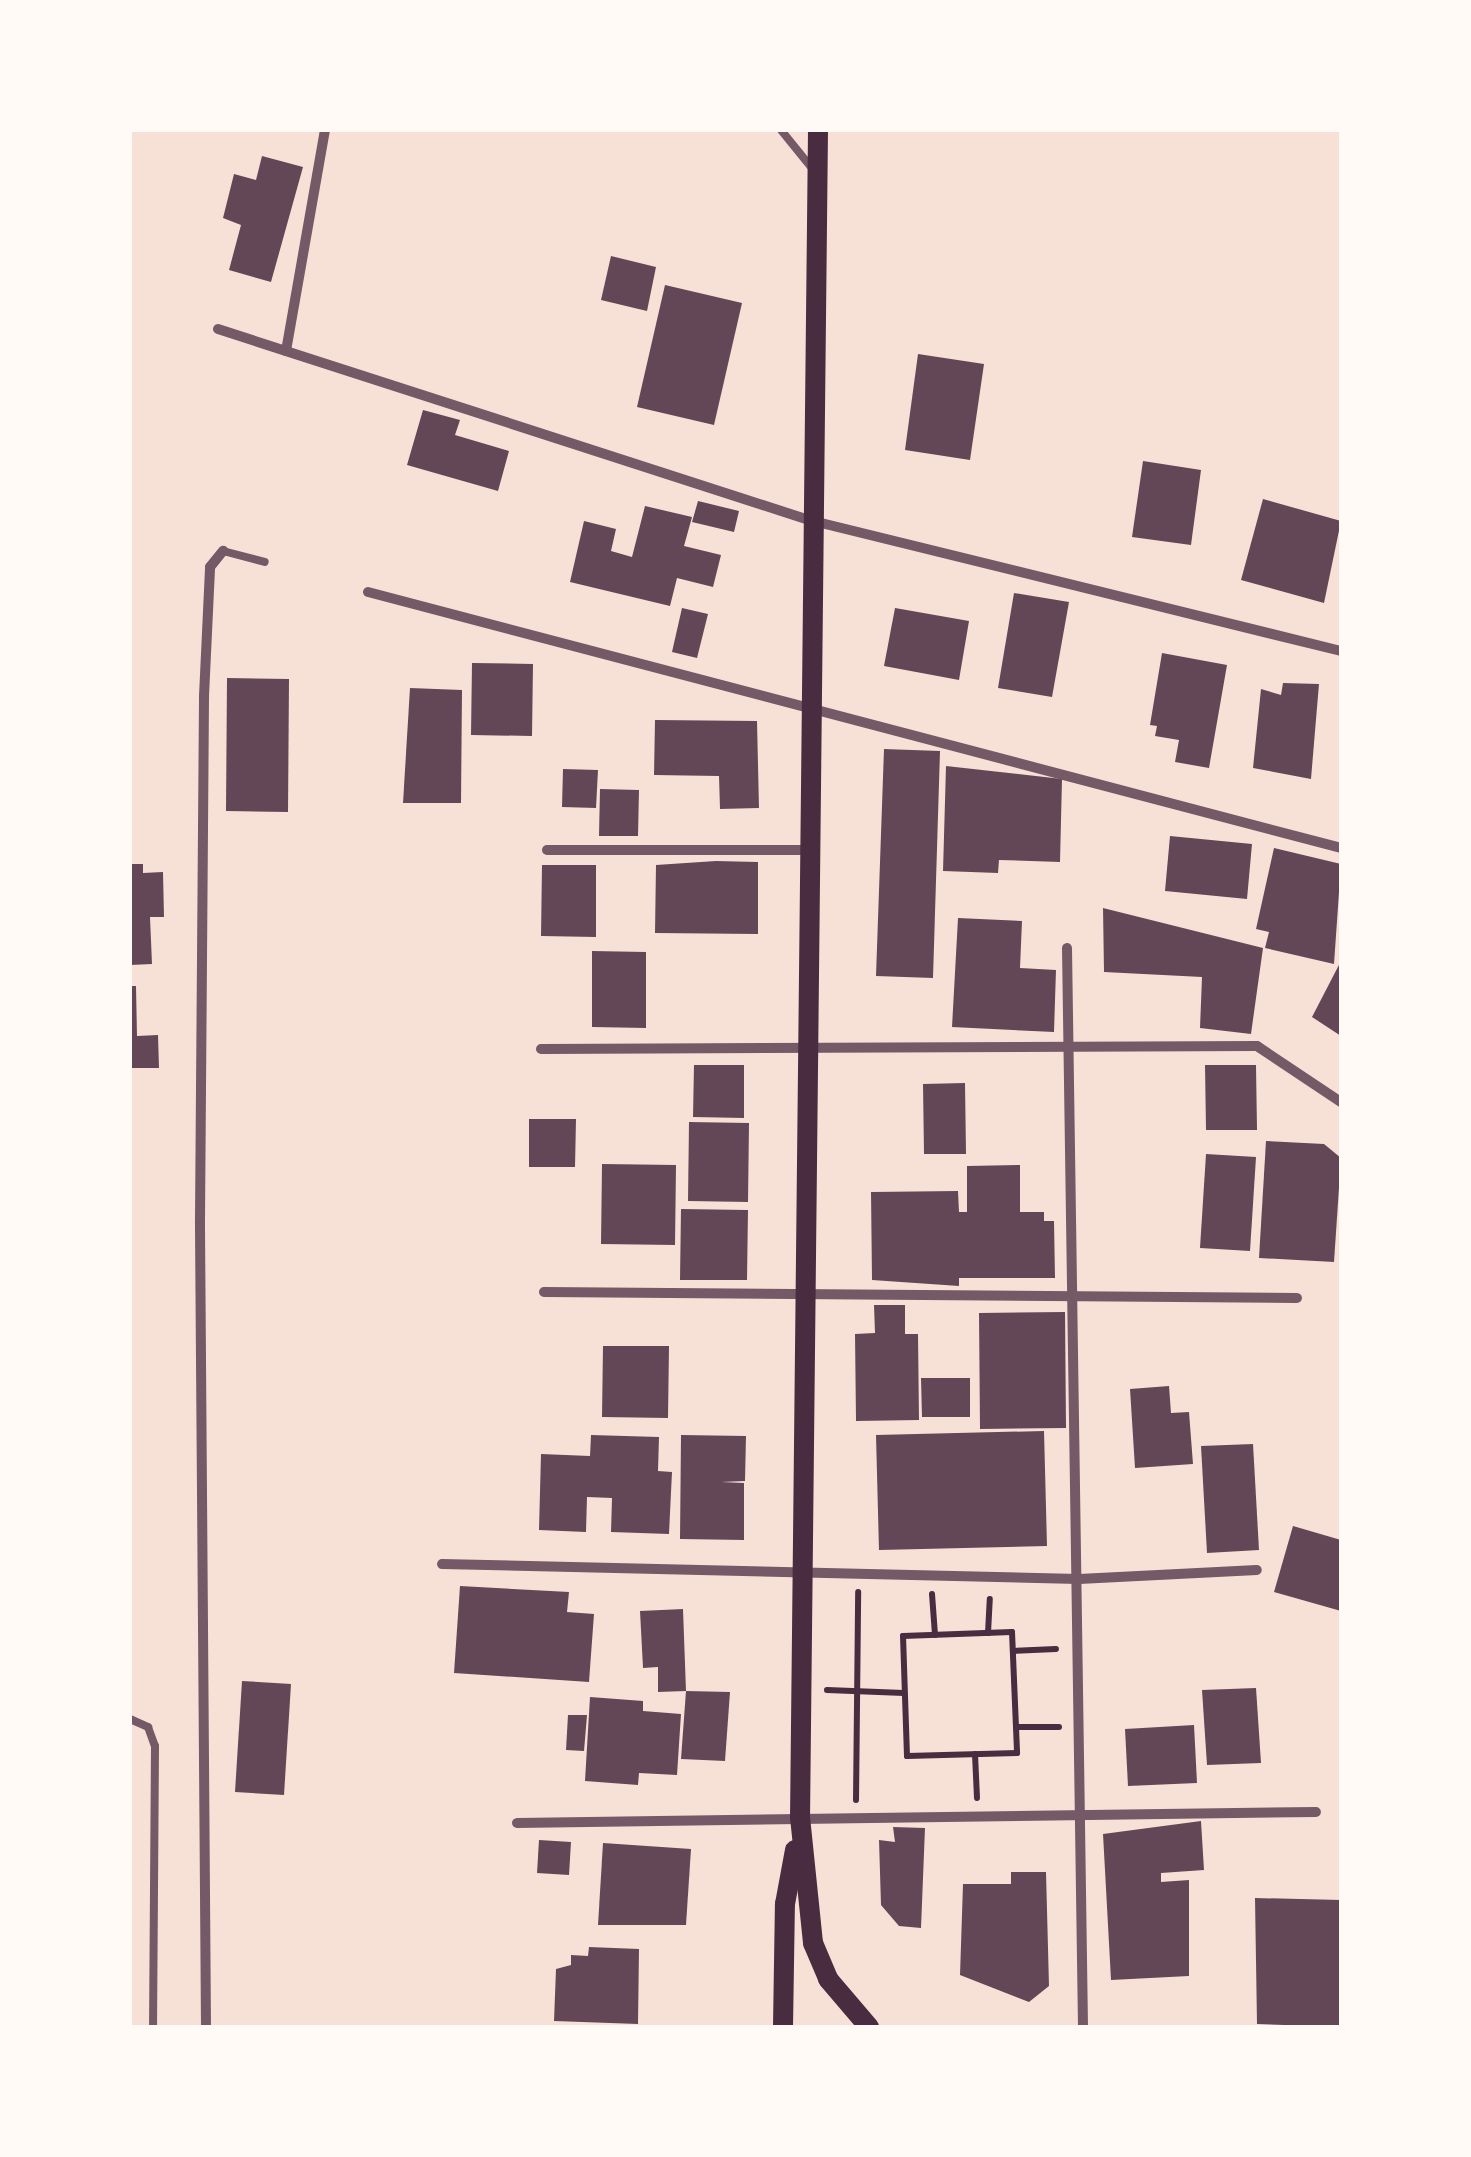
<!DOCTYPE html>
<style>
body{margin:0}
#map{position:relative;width:1471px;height:2157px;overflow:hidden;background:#f7e1d7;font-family:Roboto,sans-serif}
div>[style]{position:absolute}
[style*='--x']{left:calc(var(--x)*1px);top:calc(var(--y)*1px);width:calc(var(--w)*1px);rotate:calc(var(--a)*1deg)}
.building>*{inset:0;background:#644757}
.path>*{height:6px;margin:-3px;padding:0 3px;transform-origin:3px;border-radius:3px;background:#4a2c40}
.service>*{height:8px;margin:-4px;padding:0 4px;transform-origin:4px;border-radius:4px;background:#755966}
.minor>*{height:10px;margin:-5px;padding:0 5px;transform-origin:5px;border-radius:5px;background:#755966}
.secondary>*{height:20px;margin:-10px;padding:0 10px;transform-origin:10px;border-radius:10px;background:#4a2c40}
span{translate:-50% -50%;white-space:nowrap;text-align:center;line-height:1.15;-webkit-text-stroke:10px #fffaf5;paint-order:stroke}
.frame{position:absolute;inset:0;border:132px solid #fffaf5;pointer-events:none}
</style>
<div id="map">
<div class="building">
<div style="clip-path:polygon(262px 156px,303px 167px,271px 282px,229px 270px,241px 225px,223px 218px,234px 174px,256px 180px)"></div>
<div style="clip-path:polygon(611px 256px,656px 267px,647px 311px,601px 300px)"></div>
<div style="clip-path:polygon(665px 285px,742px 303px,714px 425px,637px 407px)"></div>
<div style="clip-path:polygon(918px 354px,984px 364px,970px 460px,905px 450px)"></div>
<div style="clip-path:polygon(423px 410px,460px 420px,455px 435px,509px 451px,498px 491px,407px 465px)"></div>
<div style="clip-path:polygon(1143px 461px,1201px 470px,1191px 545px,1132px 537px)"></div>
<div style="clip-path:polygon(1263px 499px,1341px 521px,1324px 603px,1241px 580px)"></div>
<div style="clip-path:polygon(698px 501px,739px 511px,734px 532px,692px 522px)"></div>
<div style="clip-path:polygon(645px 506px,692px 517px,684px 546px,721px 555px,713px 587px,677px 578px,670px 606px,570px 582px,584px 521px,616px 529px,611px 551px,632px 557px)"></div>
<div style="clip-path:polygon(1014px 593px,1069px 602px,1052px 697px,998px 688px)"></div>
<div style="clip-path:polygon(682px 608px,708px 614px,697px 658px,672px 652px)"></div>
<div style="clip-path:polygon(895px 608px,969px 621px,959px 680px,884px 666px)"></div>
<div style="clip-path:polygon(1162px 653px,1227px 665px,1209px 768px,1175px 762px,1179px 740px,1155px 736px,1157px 726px,1150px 725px)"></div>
<div style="clip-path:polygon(472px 663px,533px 664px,532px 736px,471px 735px)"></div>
<div style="clip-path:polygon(227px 678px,289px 679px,288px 812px,226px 811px)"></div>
<div style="clip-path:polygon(1283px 683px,1319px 684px,1311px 779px,1253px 768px,1261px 689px,1281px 695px)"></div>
<div style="clip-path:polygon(410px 688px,462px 690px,461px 803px,403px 803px)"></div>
<div style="clip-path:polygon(655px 720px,757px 721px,759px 808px,720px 809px,719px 776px,654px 775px)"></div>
<div style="clip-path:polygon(884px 749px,940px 751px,933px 978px,876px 976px)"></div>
<div style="clip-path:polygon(946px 766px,1062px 779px,1060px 862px,999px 860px,998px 873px,943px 871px)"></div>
<div style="clip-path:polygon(563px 769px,598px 770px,596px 808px,562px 807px)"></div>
<div style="clip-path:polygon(600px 789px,639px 790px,638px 836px,599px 836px)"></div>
<div style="clip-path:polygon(1170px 836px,1252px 844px,1247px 899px,1165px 891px)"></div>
<div style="clip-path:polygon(1274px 848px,1341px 864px,1334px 964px,1265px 948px,1269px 932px,1256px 929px)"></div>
<div style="clip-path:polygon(716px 861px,758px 862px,758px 934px,655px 933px,656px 865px)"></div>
<div style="clip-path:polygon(130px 864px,143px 864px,143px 873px,163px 872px,164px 917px,150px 917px,152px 964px,130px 965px)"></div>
<div style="clip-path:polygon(542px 865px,596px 865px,596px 937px,541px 936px)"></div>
<div style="clip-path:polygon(1103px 908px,1263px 948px,1251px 1034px,1200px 1028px,1202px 977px,1104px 972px)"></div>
<div style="clip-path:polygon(958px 918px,1022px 921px,1020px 968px,1056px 970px,1054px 1032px,952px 1027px)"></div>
<div style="clip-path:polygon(592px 951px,646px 952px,646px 1028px,592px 1027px)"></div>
<div style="clip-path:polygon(1341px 961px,1341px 1036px,1312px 1017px)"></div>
<div style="clip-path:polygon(130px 986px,136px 986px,137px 1036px,158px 1035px,159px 1068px,130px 1068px)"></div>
<div style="clip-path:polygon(694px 1065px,744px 1065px,744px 1118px,693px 1117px)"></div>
<div style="clip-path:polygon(1205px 1065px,1256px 1065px,1257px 1130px,1206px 1130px)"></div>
<div style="clip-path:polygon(965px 1083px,966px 1154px,924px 1154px,923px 1084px)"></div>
<div style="clip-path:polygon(529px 1119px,576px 1119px,575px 1167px,529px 1167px)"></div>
<div style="clip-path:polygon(689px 1122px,749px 1123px,748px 1202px,688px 1201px)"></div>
<div style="clip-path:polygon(1266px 1141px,1324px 1144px,1341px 1158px,1334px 1262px,1259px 1258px)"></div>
<div style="clip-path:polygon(1206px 1154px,1256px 1157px,1250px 1251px,1200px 1248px)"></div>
<div style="clip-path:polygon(602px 1164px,676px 1165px,675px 1245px,601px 1244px)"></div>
<div style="clip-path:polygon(1020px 1165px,1020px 1212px,1044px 1212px,1044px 1221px,1054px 1221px,1055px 1278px,959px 1278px,959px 1286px,872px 1280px,871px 1192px,958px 1191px,959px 1212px,967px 1212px,967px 1166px)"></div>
<div style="clip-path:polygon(681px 1209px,748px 1210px,747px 1280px,680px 1280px)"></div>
<div style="clip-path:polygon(874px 1305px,905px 1305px,905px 1334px,918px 1334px,919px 1420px,856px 1421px,855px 1334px,875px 1333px)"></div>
<div style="clip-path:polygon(1065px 1312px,1066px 1428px,980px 1429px,979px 1313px)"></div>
<div style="clip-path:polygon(603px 1346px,669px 1346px,668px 1418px,602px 1417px)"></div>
<div style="clip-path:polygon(921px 1378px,970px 1378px,970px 1417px,922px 1417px)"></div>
<div style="clip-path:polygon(1169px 1386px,1171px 1413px,1189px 1412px,1193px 1464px,1135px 1468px,1130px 1389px)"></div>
<div style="clip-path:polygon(1044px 1431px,1047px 1546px,879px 1550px,876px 1435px)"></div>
<div style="clip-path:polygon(591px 1435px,659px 1437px,658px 1471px,672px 1472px,669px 1534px,611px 1532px,612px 1498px,587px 1497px,586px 1532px,539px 1530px,541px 1454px,590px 1456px)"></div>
<div style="clip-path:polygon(681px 1435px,746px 1436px,745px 1481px,721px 1482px,744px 1483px,744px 1540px,680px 1539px)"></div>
<div style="clip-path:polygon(1253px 1444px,1259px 1550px,1207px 1553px,1201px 1446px)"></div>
<div style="clip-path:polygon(1293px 1526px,1341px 1540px,1341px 1611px,1274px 1592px)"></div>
<div style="clip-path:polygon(460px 1586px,569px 1592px,567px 1612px,594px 1614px,589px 1682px,454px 1673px)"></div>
<div style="clip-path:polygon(683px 1609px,686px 1691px,658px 1692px,658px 1667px,643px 1668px,640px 1611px)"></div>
<div style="clip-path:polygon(242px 1681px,291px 1684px,284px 1795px,235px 1792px)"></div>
<div style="clip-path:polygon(1256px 1688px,1261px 1763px,1207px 1765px,1202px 1690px)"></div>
<div style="clip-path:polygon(686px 1691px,730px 1692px,725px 1761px,681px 1759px)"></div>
<div style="clip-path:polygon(590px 1697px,643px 1701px,643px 1711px,681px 1714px,677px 1775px,639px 1773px,638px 1785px,585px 1781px)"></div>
<div style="clip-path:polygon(568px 1715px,587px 1715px,584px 1751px,566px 1750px)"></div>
<div style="clip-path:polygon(1194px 1725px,1197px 1783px,1128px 1786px,1125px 1729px)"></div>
<div style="clip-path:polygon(1201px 1821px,1204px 1870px,1161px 1873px,1161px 1882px,1189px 1880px,1189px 1976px,1111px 1980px,1103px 1834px)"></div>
<div style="clip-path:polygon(893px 1827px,925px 1828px,921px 1928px,899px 1926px,881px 1905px,879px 1840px,895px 1842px)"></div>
<div style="clip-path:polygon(539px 1840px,571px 1842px,569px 1875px,537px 1873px)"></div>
<div style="clip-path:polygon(603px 1843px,691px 1849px,686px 1925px,598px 1925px)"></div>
<div style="clip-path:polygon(1011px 1872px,1046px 1872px,1049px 1986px,1029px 2002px,960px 1975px,963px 1884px,1011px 1884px)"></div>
<div style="clip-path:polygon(1255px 1898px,1341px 1900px,1341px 2027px,1257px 2024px)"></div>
<div style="clip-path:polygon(589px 1947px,639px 1949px,638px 2024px,554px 2021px,556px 1969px,571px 1965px,571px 1955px,588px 1956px)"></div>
</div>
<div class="path">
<div style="--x:932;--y:1594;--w:41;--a:85.8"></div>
<div style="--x:1012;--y:1632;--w:121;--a:87.6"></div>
<div style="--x:1017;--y:1753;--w:110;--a:178.4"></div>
<div style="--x:907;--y:1756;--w:120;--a:-91.9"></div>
<div style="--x:903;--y:1636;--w:109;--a:-2.1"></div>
<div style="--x:988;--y:1633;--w:34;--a:-87"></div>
<div style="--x:1013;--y:1651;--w:43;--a:-2.7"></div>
<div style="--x:827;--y:1690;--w:77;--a:2.2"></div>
<div style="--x:1016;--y:1727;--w:43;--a:0"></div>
<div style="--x:975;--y:1754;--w:44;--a:87.4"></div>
<div style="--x:856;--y:1800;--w:208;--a:-89.4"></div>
</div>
<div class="service">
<div style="--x:781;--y:130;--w:48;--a:51"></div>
<div style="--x:223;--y:551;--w:43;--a:14.7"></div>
<div style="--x:130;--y:1719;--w:20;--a:24"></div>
<div style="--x:148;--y:1727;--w:20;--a:70"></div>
<div style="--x:155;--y:1746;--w:281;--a:90.4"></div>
</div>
<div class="minor">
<div style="--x:218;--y:329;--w:621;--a:17.91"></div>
<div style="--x:809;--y:520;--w:548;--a:13.83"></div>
<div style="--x:286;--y:351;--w:224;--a:-80"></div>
<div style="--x:368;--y:592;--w:1006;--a:14.74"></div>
<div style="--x:547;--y:850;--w:264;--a:0"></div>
<div style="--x:1067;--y:948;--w:1079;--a:89.15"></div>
<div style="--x:541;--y:1049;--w:716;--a:-0.24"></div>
<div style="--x:1257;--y:1046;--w:101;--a:33.7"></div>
<div style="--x:544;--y:1292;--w:753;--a:0.46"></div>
<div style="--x:442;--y:1564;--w:637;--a:1.35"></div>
<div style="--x:1079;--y:1579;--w:178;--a:-2.9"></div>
<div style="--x:517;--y:1823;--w:799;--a:-0.79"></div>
<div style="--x:206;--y:2027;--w:808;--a:-90.43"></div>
<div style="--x:200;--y:1219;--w:523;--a:-89.56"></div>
<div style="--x:204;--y:696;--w:129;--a:-87.3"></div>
<div style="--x:210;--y:567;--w:21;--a:-51"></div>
</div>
<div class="secondary">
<div style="--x:818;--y:130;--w:1687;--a:90.61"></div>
<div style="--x:800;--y:1817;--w:127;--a:84.1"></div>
<div style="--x:813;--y:1943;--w:39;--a:67"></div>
<div style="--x:828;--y:1979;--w:63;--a:49.5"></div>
<div style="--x:783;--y:2027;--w:123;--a:-89.1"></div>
<div style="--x:785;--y:1904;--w:55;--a:-79.5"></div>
</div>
<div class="frame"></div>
</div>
